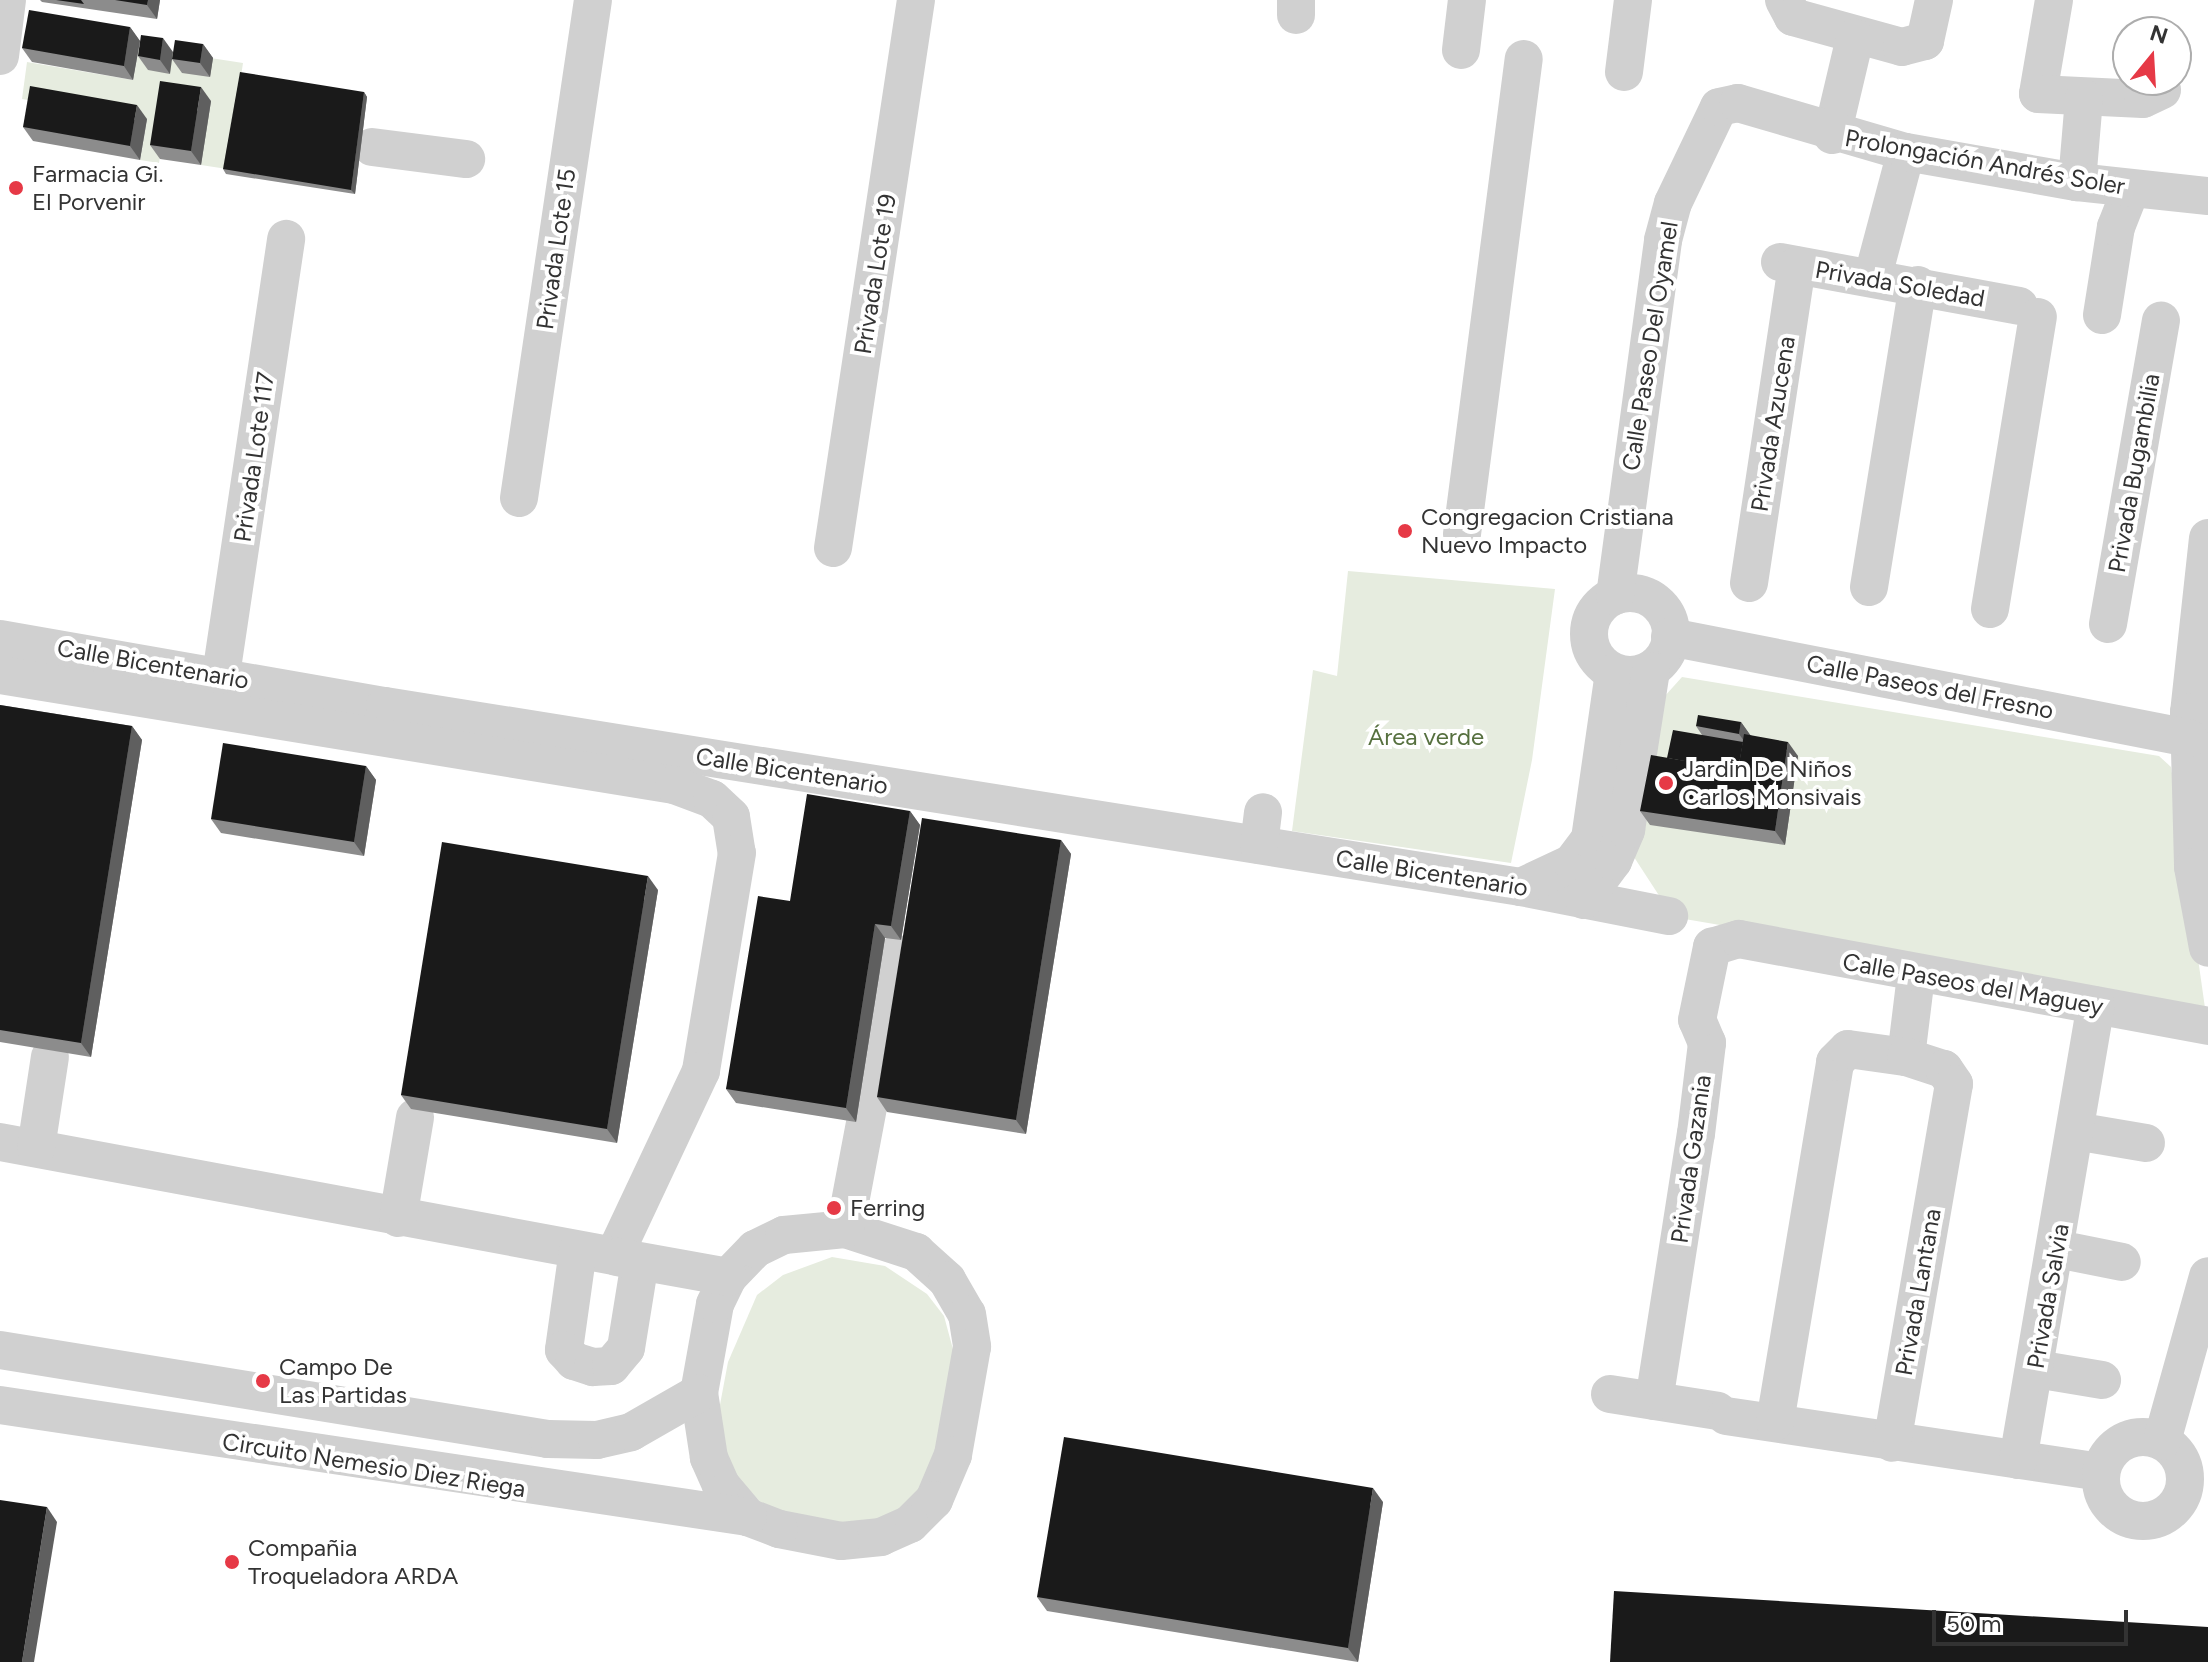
<!DOCTYPE html>
<meta charset="utf-8">
<style>
body{margin:0}
#map{position:relative;width:2208px;height:1662px;overflow:hidden;background:#fff;font-family:Figtree,sans-serif}
div>[style]{position:absolute}
[style*='--x']{left:calc(var(--x)*1px);top:calc(var(--y)*1px);width:calc(var(--w)*1px);rotate:calc(var(--a)*1deg)}
.green>*{inset:0;background:#e6ecdf}
.minor>*{height:38px;margin:-19px;padding:0 19px;transform-origin:19px;border-radius:19px;background:#d0d0d0}
.minor>.ring{margin:-19px;padding:0;box-sizing:content-box;background:none;border:38px solid #d0d0d0;border-radius:50%}
.wall>*{inset:0;background:#8c8c8c}
.shaded-wall>*{inset:0;background:#5f5f5f}
.building>*{inset:0;background:#1a1a1a}
.dots>*{width:22px;height:22px;translate:-50% -50%;box-sizing:border-box;border:4px solid #fff;border-radius:50%}
span{translate:-50% -50%;white-space:nowrap;text-align:center;line-height:1.15;-webkit-text-stroke:8px #fff;paint-order:stroke}
.street-label{font-size:24px;color:#333}
.poi-label{font-size:24px;color:#333}
.left{translate:0 -50%;text-align:left}
.park-label{font-size:24px;color:#56703f}
.north{position:absolute;left:2112px;top:16px;width:80px;height:80px;box-sizing:border-box;background:#fff;border:2px solid #adadad;border-radius:50%;rotate:18deg;font-size:22px;font-weight:700;line-height:32px;text-align:center;color:#333}
.north::after{content:'';display:block;margin:auto;width:28px;height:36px;background:#e63946;clip-path:polygon(50% 0,100% 100%,50% 72%,0 100%)}
.scale{position:absolute;left:1932px;top:1610px;width:196px;height:36px;box-sizing:border-box;border:4px solid #333;border-top:0;padding-left:10px;font-size:24px;line-height:28px;white-space:nowrap;color:#333;-webkit-text-stroke:6px #fff;paint-order:stroke}
</style>
<div id="map">
<div class="green">
<div style="clip-path:polygon(139px 47px,243px 63px,227px 169px,201px 165px,210px 101px,170px 95px,159px 163px,140px 160px,147px 119px,22px 99px,27px 62px,133px 80px)"></div>
<div style="clip-path:polygon(1348px 571px,1555px 589px,1532px 760px,1511px 863px,1292px 831px,1313px 670px,1337px 676px)"></div>
<div style="clip-path:polygon(1682px 677px,2159px 756px,2171px 767px,2205px 1008px,1673px 917px,1632px 854px,1664px 697px)"></div>
<div style="clip-path:polygon(832px 1257px,885px 1266px,927px 1294px,944px 1316px,958px 1368px,940px 1465px,900px 1517px,788px 1532px,725px 1464px,719px 1410px,728px 1362px,757px 1295px,783px 1275px)"></div>
</div>
<div class="minor">
<div style="--x:1784;--y:0;--w:19;--a:62"></div>
<div style="--x:1793;--y:17;--w:113;--a:15.4"></div>
<div style="--x:1902;--y:47;--w:24;--a:-15"></div>
<div style="--x:1925;--y:41;--w:42;--a:-77.6"></div>
<div style="--x:2054;--y:0;--w:95;--a:99.7"></div>
<div style="--x:2038;--y:94;--w:105;--a:2.7"></div>
<div style="--x:2143;--y:99;--w:21;--a:-25"></div>
<div style="--x:1296;--y:15;--w:15;--a:-90"></div>
<div style="--x:1461;--y:50;--w:50;--a:-83.2"></div>
<div style="--x:0;--y:56;--w:56;--a:-82.9"></div>
<div style="--x:1624;--y:72;--w:73;--a:-82.9"></div>
<div style="--x:1832;--y:135;--w:100;--a:-76.7"></div>
<div style="--x:372;--y:147;--w:95;--a:7.3"></div>
<div style="--x:2077;--y:182;--w:84;--a:-85.2"></div>
<div style="--x:1780;--y:262;--w:243;--a:10.4"></div>
<div style="--x:1873;--y:276;--w:128;--a:-75.1"></div>
<div style="--x:2102;--y:315;--w:89;--a:-81"></div>
<div style="--x:2116;--y:227;--w:41;--a:-68.5"></div>
<div style="--x:519;--y:498;--w:503;--a:-81.55"></div>
<div style="--x:1462;--y:534;--w:479;--a:-82.6"></div>
<div style="--x:2208;--y:538;--w:175;--a:96.2"></div>
<div style="--x:2189;--y:712;--w:155;--a:88.5"></div>
<div style="--x:2193;--y:867;--w:82;--a:79.5"></div>
<div style="--x:833;--y:548;--w:554;--a:-81.39"></div>
<div style="--x:1749;--y:583;--w:321;--a:-81.4"></div>
<div style="--x:1869;--y:587;--w:306;--a:-80.8"></div>
<div class="ring" style="left:1589px;top:593px;width:44px;height:44px"></div>
<div style="--x:1615;--y:596;--w:359;--a:-82.3"></div>
<div style="--x:1663;--y:240;--w:38;--a:-75"></div>
<div style="--x:1673;--y:203;--w:106;--a:-64.4"></div>
<div style="--x:1719;--y:107;--w:19;--a:-12"></div>
<div style="--x:1738;--y:103;--w:175;--a:16.3"></div>
<div style="--x:1906;--y:152;--w:174;--a:10"></div>
<div style="--x:2077;--y:182;--w:132;--a:6.1"></div>
<div style="--x:1990;--y:609;--w:296;--a:-80.7"></div>
<div style="--x:2108;--y:624;--w:308;--a:-80.1"></div>
<div style="--x:1670;--y:637;--w:529;--a:11.01"></div>
<div style="--x:0;--y:639;--w:391;--a:9.9"></div>
<div style="--x:385;--y:706;--w:1150;--a:9.05"></div>
<div style="--x:1521;--y:887;--w:151;--a:11.1"></div>
<div style="--x:0;--y:675;--w:683;--a:9.27"></div>
<div style="--x:674;--y:785;--w:40;--a:20.2"></div>
<div style="--x:712;--y:799;--w:26;--a:43"></div>
<div style="--x:731;--y:817;--w:36;--a:81"></div>
<div style="--x:737;--y:853;--w:221;--a:99.4"></div>
<div style="--x:701;--y:1071;--w:204;--a:115.2"></div>
<div style="--x:614;--y:1256;--w:624;--a:-169.48"></div>
<div style="--x:221;--y:675;--w:441;--a:-81.5"></div>
<div style="--x:1259;--y:845;--w:33;--a:-83"></div>
<div style="--x:1521;--y:887;--w:56;--a:-25.2"></div>
<div style="--x:1572;--y:863;--w:30;--a:-53"></div>
<div style="--x:1590;--y:839;--w:168;--a:-81.8"></div>
<div style="--x:1584;--y:900;--w:49;--a:-53.4"></div>
<div style="--x:1613;--y:861;--w:34;--a:-67"></div>
<div style="--x:1626;--y:830;--w:161;--a:-81.1"></div>
<div style="--x:1906;--y:1057;--w:83;--a:-83"></div>
<div style="--x:2075;--y:1131;--w:72;--a:9.6"></div>
<div style="--x:36;--y:1148;--w:92;--a:-81.3"></div>
<div style="--x:398;--y:1218;--w:102;--a:-80.4"></div>
<div style="--x:845;--y:1229;--w:75;--a:17.9"></div>
<div style="--x:916;--y:1252;--w:42;--a:42.1"></div>
<div style="--x:947;--y:1280;--w:39;--a:60"></div>
<div style="--x:967;--y:1314;--w:33;--a:81"></div>
<div style="--x:972;--y:1347;--w:110;--a:100"></div>
<div style="--x:953;--y:1455;--w:49;--a:112.9"></div>
<div style="--x:934;--y:1500;--w:34;--a:135"></div>
<div style="--x:910;--y:1524;--w:32;--a:156"></div>
<div style="--x:881;--y:1537;--w:40;--a:174.3"></div>
<div style="--x:841;--y:1541;--w:63;--a:-169"></div>
<div style="--x:779;--y:1529;--w:33;--a:-159"></div>
<div style="--x:748;--y:1517;--w:42;--a:-130.2"></div>
<div style="--x:721;--y:1485;--w:30;--a:-114"></div>
<div style="--x:709;--y:1458;--w:66;--a:-98.7"></div>
<div style="--x:699;--y:1393;--w:90;--a:-79.8"></div>
<div style="--x:715;--y:1304;--w:30;--a:-64"></div>
<div style="--x:728;--y:1277;--w:39;--a:-46"></div>
<div style="--x:755;--y:1249;--w:32;--a:-26"></div>
<div style="--x:784;--y:1235;--w:61;--a:-5.6"></div>
<div style="--x:845;--y:1229;--w:280;--a:-79.3"></div>
<div style="--x:2057;--y:1249;--w:66;--a:11.3"></div>
<div style="--x:578;--y:1250;--w:101;--a:98"></div>
<div style="--x:564;--y:1350;--w:15;--a:48"></div>
<div style="--x:574;--y:1361;--w:20;--a:18"></div>
<div style="--x:593;--y:1367;--w:18;--a:-3"></div>
<div style="--x:611;--y:1366;--w:23;--a:-50"></div>
<div style="--x:626;--y:1348;--w:87;--a:-80.8"></div>
<div style="--x:617;--y:1257;--w:113;--a:10.2"></div>
<div style="--x:0;--y:1350;--w:555;--a:9.22"></div>
<div style="--x:548;--y:1439;--w:49;--a:1.2"></div>
<div style="--x:597;--y:1440;--w:35;--a:-13"></div>
<div style="--x:631;--y:1432;--w:78;--a:-29.8"></div>
<div style="--x:2036;--y:1369;--w:67;--a:9.5"></div>
<div style="--x:1610;--y:1394;--w:109;--a:8.9"></div>
<div style="--x:1654;--y:1401;--w:270;--a:-81.1"></div>
<div style="--x:1696;--y:1134;--w:92;--a:-83.1"></div>
<div style="--x:1707;--y:1043;--w:25;--a:-113"></div>
<div style="--x:1697;--y:1020;--w:75;--a:-78.4"></div>
<div style="--x:1712;--y:947;--w:28;--a:-17"></div>
<div style="--x:1739;--y:939;--w:477;--a:10.5"></div>
<div style="--x:0;--y:1405;--w:756;--a:8.52"></div>
<div style="--x:1726;--y:1416;--w:379;--a:8.5"></div>
<div style="--x:1775;--y:1422;--w:365;--a:-80.5"></div>
<div style="--x:1835;--y:1062;--w:18;--a:-45"></div>
<div style="--x:1848;--y:1049;--w:59;--a:7.9"></div>
<div style="--x:1906;--y:1057;--w:40;--a:18"></div>
<div style="--x:1944;--y:1069;--w:18;--a:56"></div>
<div style="--x:1954;--y:1084;--w:364;--a:99.8"></div>
<div class="ring" style="left:2101px;top:1437px;width:46px;height:46px"></div>
<div style="--x:2162;--y:1441;--w:171;--a:-74.4"></div>
<div style="--x:2018;--y:1460;--w:461;--a:-80.3"></div>
</div>
<div class="wall">
<div style="clip-path:polygon(40px 0,160px 0,157px 19px,42px 2px)"></div>
<div style="clip-path:polygon(130px 27px,140px 41px,133px 80px,32px 62px,22px 48px)"></div>
<div style="clip-path:polygon(163px 38px,170px 74px,148px 70px,138px 56px)"></div>
<div style="clip-path:polygon(203px 44px,213px 58px,210px 77px,182px 73px,172px 59px)"></div>
<div style="clip-path:polygon(364px 92px,367px 97px,355px 194px,226px 174px,223px 169px)"></div>
<div style="clip-path:polygon(211px 101px,201px 165px,160px 159px,150px 145px)"></div>
<div style="clip-path:polygon(147px 119px,140px 160px,33px 141px,23px 127px)"></div>
<div style="clip-path:polygon(0 705px,132px 726px,142px 740px,91px 1057px,0 1042px)"></div>
<div style="clip-path:polygon(1741px 722px,1750px 735px,1798px 756px,1785px 845px,1650px 825px,1640px 811px,1702px 735px,1696px 726px)"></div>
<div style="clip-path:polygon(366px 766px,376px 780px,364px 856px,221px 833px,211px 819px)"></div>
<div style="clip-path:polygon(910px 811px,920px 825px,901px 940px,885px 938px,856px 1122px,736px 1103px,726px 1089px,790px 901px)"></div>
<div style="clip-path:polygon(1061px 840px,1071px 854px,1026px 1134px,887px 1112px,877px 1097px)"></div>
<div style="clip-path:polygon(658px 890px,617px 1143px,411px 1109px,401px 1095px)"></div>
<div style="clip-path:polygon(1383px 1502px,1358px 1662px,1047px 1611px,1037px 1597px)"></div>
</div>
<div class="shaded-wall">
<div style="clip-path:polygon(148px 0,160px 0,157px 19px,147px 5px)"></div>
<div style="clip-path:polygon(130px 27px,140px 41px,133px 80px,124px 66px)"></div>
<div style="clip-path:polygon(163px 38px,173px 52px,170px 74px,160px 60px)"></div>
<div style="clip-path:polygon(203px 44px,213px 58px,210px 77px,200px 63px)"></div>
<div style="clip-path:polygon(201px 87px,211px 101px,201px 165px,191px 151px)"></div>
<div style="clip-path:polygon(364px 92px,367px 97px,355px 194px,351px 190px)"></div>
<div style="clip-path:polygon(137px 105px,147px 119px,140px 160px,130px 146px)"></div>
<div style="clip-path:polygon(1741px 722px,1751px 736px,1749px 748px,1739px 734px)"></div>
<div style="clip-path:polygon(132px 726px,142px 740px,91px 1057px,81px 1043px)"></div>
<div style="clip-path:polygon(1788px 742px,1798px 756px,1785px 845px,1775px 831px)"></div>
<div style="clip-path:polygon(366px 766px,376px 780px,364px 856px,354px 842px)"></div>
<div style="clip-path:polygon(910px 811px,920px 825px,901px 940px,891px 926px)"></div>
<div style="clip-path:polygon(1061px 840px,1071px 854px,1026px 1134px,1016px 1120px)"></div>
<div style="clip-path:polygon(648px 876px,658px 890px,617px 1143px,607px 1129px)"></div>
<div style="clip-path:polygon(875px 924px,885px 938px,856px 1122px,846px 1108px)"></div>
<div style="clip-path:polygon(1373px 1488px,1383px 1502px,1358px 1662px,1348px 1648px)"></div>
<div style="clip-path:polygon(47px 1507px,57px 1522px,34px 1662px,22px 1662px)"></div>
</div>
<div class="building">
<div style="clip-path:polygon(56px 0,81px 0,84px 4px)"></div>
<div style="clip-path:polygon(115px 0,148px 0,147px 5px)"></div>
<div style="clip-path:polygon(29px 10px,130px 27px,124px 66px,22px 48px)"></div>
<div style="clip-path:polygon(141px 35px,163px 38px,160px 60px,138px 56px)"></div>
<div style="clip-path:polygon(175px 40px,203px 44px,200px 63px,172px 59px)"></div>
<div style="clip-path:polygon(240px 72px,364px 92px,351px 190px,223px 169px)"></div>
<div style="clip-path:polygon(160px 81px,201px 87px,191px 151px,150px 145px)"></div>
<div style="clip-path:polygon(30px 86px,137px 105px,130px 146px,23px 127px)"></div>
<div style="clip-path:polygon(0 705px,132px 726px,81px 1043px,0 1030px)"></div>
<div style="clip-path:polygon(1698px 715px,1741px 722px,1739px 734px,1696px 726px)"></div>
<div style="clip-path:polygon(1673px 730px,1743px 742px,1738px 770px,1667px 758px)"></div>
<div style="clip-path:polygon(1744px 734px,1788px 742px,1775px 831px,1640px 811px,1651px 755px,1738px 770px)"></div>
<div style="clip-path:polygon(223px 743px,366px 766px,354px 842px,211px 819px)"></div>
<div style="clip-path:polygon(807px 794px,910px 811px,891px 926px,875px 924px,846px 1108px,726px 1089px,758px 896px,790px 901px)"></div>
<div style="clip-path:polygon(922px 818px,1061px 840px,1016px 1120px,877px 1097px)"></div>
<div style="clip-path:polygon(442px 842px,648px 876px,607px 1129px,401px 1095px)"></div>
<div style="clip-path:polygon(1064px 1437px,1373px 1488px,1348px 1648px,1037px 1597px)"></div>
<div style="clip-path:polygon(0 1500px,47px 1507px,22px 1662px,0 1662px)"></div>
<div style="clip-path:polygon(1614px 1591px,2208px 1627px,2208px 1662px,1610px 1662px)"></div>
</div>
<div class="dots">
<div style="left:16px;top:188px;background:#e63946"></div>
<div style="left:1405px;top:531px;background:#e63946"></div>
<div style="left:1666px;top:783px;background:#e63946"></div>
<div style="left:834px;top:1208px;background:#e63946"></div>
<div style="left:263px;top:1381px;background:#e63946"></div>
<div style="left:232px;top:1562px;background:#e63946"></div>
</div>
<div class="street-label">
<span style="left:1985px;top:162px;rotate:10deg">Prolongación Andrés Soler</span>
<span style="left:556px;top:249px;rotate:-82deg">Privada Lote 15</span>
<span style="left:875px;top:274px;rotate:-81deg">Privada Lote 19</span>
<span style="left:1900px;top:284px;rotate:10deg">Privada Soledad</span>
<span style="left:1650px;top:346px;rotate:-81deg">Calle Paseo Del Oyamel</span>
<span style="left:1773px;top:424px;rotate:-81deg">Privada Azucena</span>
<span style="left:254px;top:457px;rotate:-82deg">Privada Lote 117</span>
<span style="left:2134px;top:473px;rotate:-80deg">Privada Bugambilia</span>
<span style="left:153px;top:664px;rotate:10deg">Calle Bicentenario</span>
<span style="left:1930px;top:687px;rotate:11deg">Calle Paseos del Fresno</span>
<span style="left:792px;top:771px;rotate:9deg">Calle Bicentenario</span>
<span style="left:1432px;top:873px;rotate:9deg">Calle Bicentenario</span>
<span style="left:1973px;top:984px;rotate:10deg">Calle Paseos del Maguey</span>
<span style="left:1691px;top:1159px;rotate:-82deg">Privada Gazania</span>
<span style="left:1918px;top:1292px;rotate:-80deg">Privada Lantana</span>
<span style="left:2048px;top:1296px;rotate:-80deg">Privada Salvia</span>
<span style="left:374px;top:1465px;rotate:9deg">Circuito Nemesio Diez Riega</span>
</div>
<div class="poi-label">
<span class="left" style="left:32px;top:188px">Farmacia Gi.<br>El Porvenir</span>
<span class="left" style="left:1421px;top:531px">Congregacion Cristiana<br>Nuevo Impacto</span>
<span class="left" style="left:1682px;top:783px">Jardin De Niños<br>Carlos Monsivais</span>
<span class="left" style="left:850px;top:1208px">Ferring</span>
<span class="left" style="left:279px;top:1381px">Campo De<br>Las Partidas</span>
<span class="left" style="left:248px;top:1562px">Compañia<br>Troqueladora ARDA</span>
</div>
<div class="park-label">
<span style="left:1426px;top:737px">Área verde</span>
</div>
<div class="north">N</div>
<div class="scale">50 m</div>
</div>
